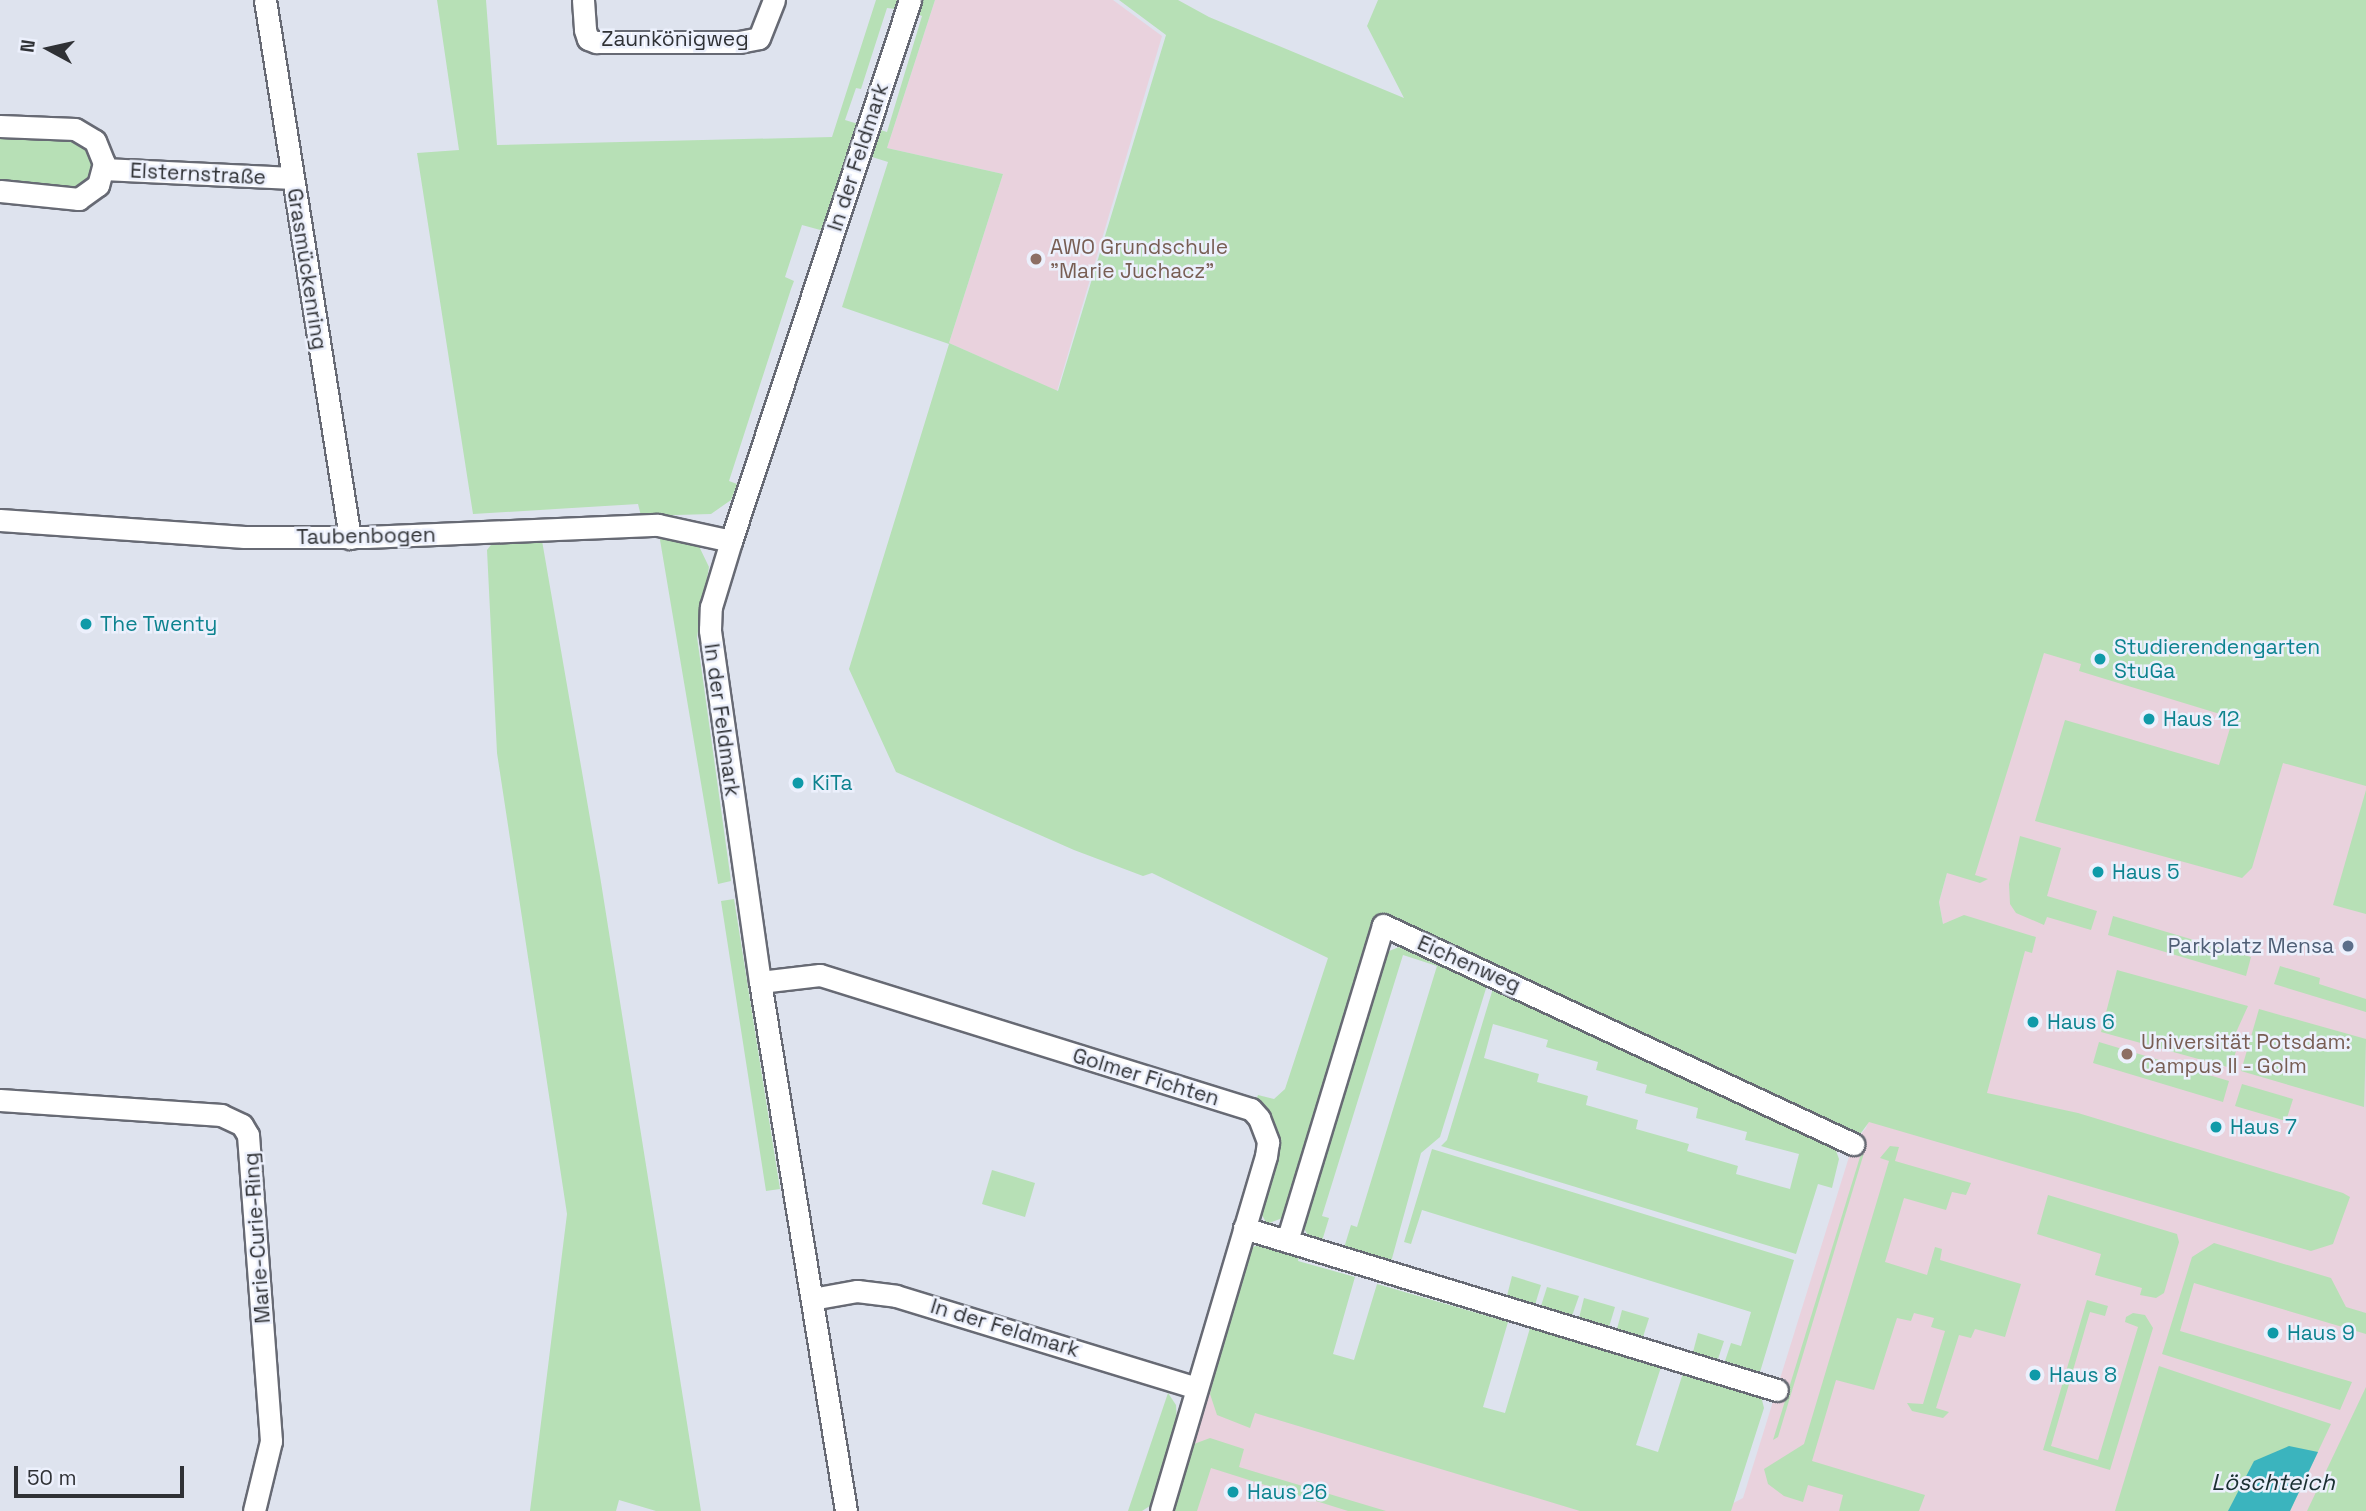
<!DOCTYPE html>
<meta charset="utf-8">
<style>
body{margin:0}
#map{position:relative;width:2366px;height:1511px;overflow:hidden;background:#dee3ee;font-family:"Space Grotesk",sans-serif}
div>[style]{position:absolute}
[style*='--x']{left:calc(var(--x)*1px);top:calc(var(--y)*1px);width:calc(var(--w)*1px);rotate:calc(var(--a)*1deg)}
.education>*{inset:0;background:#e9d2dd}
.green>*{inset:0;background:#b7e0b6}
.water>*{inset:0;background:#3bb4be}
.roads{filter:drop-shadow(2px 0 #676a74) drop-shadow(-2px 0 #676a74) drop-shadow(0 2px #676a74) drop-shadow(0 -2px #676a74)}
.minor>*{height:21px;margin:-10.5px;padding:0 10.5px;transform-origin:10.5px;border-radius:10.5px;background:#fff}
.dots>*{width:19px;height:19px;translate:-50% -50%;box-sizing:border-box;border:4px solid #ecf0fc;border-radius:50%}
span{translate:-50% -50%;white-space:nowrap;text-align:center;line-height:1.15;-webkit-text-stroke:5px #ecf0fc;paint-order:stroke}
.street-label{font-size:21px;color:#2f3135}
.education-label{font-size:21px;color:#785e54}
.left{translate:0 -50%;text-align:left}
.culture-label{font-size:21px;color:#0d838f}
.service-label{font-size:21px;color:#4e5e75}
.right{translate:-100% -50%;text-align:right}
.water-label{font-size:23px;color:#1b3032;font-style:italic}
.north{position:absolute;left:14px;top:14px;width:70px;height:70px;-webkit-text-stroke:5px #ecf0fc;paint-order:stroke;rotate:278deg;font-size:19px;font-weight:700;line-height:28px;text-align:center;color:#2f3135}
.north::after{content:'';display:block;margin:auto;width:24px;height:32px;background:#2f3135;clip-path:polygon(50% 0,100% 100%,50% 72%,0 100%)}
.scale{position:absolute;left:14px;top:1466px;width:170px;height:32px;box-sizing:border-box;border:4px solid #2f3135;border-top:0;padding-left:9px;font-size:21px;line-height:24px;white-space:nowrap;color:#2f3135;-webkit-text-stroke:5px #ecf0fc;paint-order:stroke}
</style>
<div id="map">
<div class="education">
<div style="clip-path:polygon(935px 0,1113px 0,1162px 36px,1057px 391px,949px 343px,1003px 174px,887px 148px)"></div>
<div style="clip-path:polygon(2041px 619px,2366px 712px,2366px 1511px,1164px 1511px,1201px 1365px,1720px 1510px,1743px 1498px,1853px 1144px,1866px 1128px,1943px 924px,1939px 902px,1947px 873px)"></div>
</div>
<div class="green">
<div style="clip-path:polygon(437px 0,486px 0,497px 145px,832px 137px,876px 0,898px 0,895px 9px,887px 8px,861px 89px,856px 88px,845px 120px,858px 124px,824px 231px,802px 225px,785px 277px,794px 281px,791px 289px,729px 481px,737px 484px,731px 500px,711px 514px,641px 516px,638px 504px,473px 514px,417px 153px,459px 150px)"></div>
<div style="clip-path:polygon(evenodd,919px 0,935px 0,887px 148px,1003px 174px,949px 343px,1058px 391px,1166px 35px,1119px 0,1178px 0,1209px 17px,1404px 98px,1367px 26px,1378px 0,2366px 0,2366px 786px,2283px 763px,2252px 868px,2242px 878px,2035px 821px,2065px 720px,2219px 765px,2233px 718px,2079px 671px,2081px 664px,2044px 653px,1975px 875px,1988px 879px,1980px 883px,1947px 873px,1939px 902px,1943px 924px,1964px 915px,2036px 937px,2032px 953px,2025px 951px,1987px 1093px,2078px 1113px,2343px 1193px,2350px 1197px,2333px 1244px,2311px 1251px,1869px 1122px,1853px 1144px,1834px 1145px,1839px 1159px,1832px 1188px,1818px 1184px,1796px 1254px,1441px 1146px,1447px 1140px,1494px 985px,1488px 982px,1440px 1137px,1421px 1153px,1391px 1262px,1344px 1248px,1351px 1225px,1357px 1227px,1437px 966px,1403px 955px,1322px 1216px,1329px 1218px,1322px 1241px,1309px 1237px,1302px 1225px,1382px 954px,1406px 944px,1383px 925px,1285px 1217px,1267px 1224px,1258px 1208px,1276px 1150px,1255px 1103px,1258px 1095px,1274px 1099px,1285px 1089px,1328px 958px,1152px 873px,1143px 876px,1074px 850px,896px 772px,849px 669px,949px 344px,842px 307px,888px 162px,869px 156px,877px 129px,887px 132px,922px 16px,914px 13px,919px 0,1493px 1024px,1548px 1040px,1546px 1047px,1598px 1062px,1596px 1070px,1647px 1085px,1645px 1093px,1698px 1108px,1696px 1118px,1747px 1132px,1745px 1140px,1799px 1154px,1790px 1189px,1736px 1174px,1738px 1166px,1687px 1151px,1689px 1144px,1636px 1129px,1638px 1120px,1586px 1105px,1588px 1096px,1537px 1082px,1539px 1074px,1484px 1058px,1493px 1024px)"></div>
<div style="clip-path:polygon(0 134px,79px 139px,93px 157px,91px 176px,76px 191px,0 182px)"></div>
<div style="clip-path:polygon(658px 528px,695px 538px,709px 567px,697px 637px,731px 881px,718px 884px)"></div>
<div style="clip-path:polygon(540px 529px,600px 876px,701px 1511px,656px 1511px,619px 1500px,616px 1511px,530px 1511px,567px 1214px,497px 753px,487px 550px,501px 532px)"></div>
<div style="clip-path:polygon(2366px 790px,2366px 914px,2333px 905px)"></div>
<div style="clip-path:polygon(2020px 836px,2061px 848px,2047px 896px,2097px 911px,2091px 930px,2047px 917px,2044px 925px,2016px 913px,2010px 904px,2009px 884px)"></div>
<div style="clip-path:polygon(734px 899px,780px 1189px,766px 1191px,721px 901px)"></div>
<div style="clip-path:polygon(2113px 916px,2251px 957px,2246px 976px,2108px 935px)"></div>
<div style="clip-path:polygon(2280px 966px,2320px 978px,2319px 984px,2366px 999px,2366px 1012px,2274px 984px)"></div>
<div style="clip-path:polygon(2117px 970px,2248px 1006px,2233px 1039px,2239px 1041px,2231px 1068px,2101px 1032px)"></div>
<div style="clip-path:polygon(2259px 1009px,2366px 1039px,2364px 1107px,2241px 1071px)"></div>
<div style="clip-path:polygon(2099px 1042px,2229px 1081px,2223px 1102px,2093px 1063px)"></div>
<div style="clip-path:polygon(2242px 1084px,2293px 1099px,2286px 1121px,2235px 1106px)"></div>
<div style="clip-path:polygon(1890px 1146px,1899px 1147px,1895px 1161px,1971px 1183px,1966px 1195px,1952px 1192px,1946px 1210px,1904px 1198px,1885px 1262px,1927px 1275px,1935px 1247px,1942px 1249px,1940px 1260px,2021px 1284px,2005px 1337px,1975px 1329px,1971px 1338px,1959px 1335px,1936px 1408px,1949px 1412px,1943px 1418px,1912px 1411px,1907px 1403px,1923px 1404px,1945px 1331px,1931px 1327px,1934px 1318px,1914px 1313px,1911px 1321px,1897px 1318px,1874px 1390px,1836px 1380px,1812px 1461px,1925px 1495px,1919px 1511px,1839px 1511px,1843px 1495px,1808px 1485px,1803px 1502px,1784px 1496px,1768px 1484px,1764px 1469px,1804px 1444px,1889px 1161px,1880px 1158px)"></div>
<div style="clip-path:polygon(1432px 1149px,1794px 1260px,1760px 1372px,1725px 1361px,1731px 1343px,1741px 1346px,1751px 1312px,1422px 1210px,1411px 1244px,1404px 1242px)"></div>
<div style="clip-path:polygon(1864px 1153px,1778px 1437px,1773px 1440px,1860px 1157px)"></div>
<div style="clip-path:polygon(992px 1170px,1035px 1183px,1025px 1217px,982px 1204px)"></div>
<div style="clip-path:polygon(2048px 1195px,2177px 1234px,2179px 1242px,2164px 1293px,2156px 1298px,2140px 1295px,2142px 1288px,2095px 1275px,2101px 1254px,2037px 1234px)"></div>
<div style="clip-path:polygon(1262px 1242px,1300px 1253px,1298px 1261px,1355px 1277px,1333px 1354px,1354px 1360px,1377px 1284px,1508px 1322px,1483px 1407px,1505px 1413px,1530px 1328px,1661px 1367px,1636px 1445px,1658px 1452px,1683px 1373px,1761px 1396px,1764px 1408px,1731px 1511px,1580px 1511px,1255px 1413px,1250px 1428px,1217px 1415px,1210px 1394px,1213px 1381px,1252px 1248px)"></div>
<div style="clip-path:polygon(2214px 1243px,2331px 1278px,2346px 1307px,2366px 1313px,2366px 1334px,2194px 1283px,2180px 1331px,2352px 1382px,2340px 1410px,2162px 1354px,2192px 1257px)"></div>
<div style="clip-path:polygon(1512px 1276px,1541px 1285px,1535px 1305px,1507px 1296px)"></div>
<div style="clip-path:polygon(1547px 1287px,1579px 1296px,1572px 1316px,1541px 1306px)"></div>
<div style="clip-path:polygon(1584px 1298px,1615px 1307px,1609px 1327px,1579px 1318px)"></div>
<div style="clip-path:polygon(2087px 1300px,2108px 1306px,2105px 1316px,2090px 1312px,2051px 1446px,2098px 1460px,2138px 1327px,2125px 1322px,2126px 1317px,2133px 1313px,2145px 1315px,2153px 1328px,2110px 1470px,2043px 1450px)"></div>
<div style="clip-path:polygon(1622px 1310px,1649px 1318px,1643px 1337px,1617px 1329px)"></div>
<div style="clip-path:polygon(1698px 1333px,1724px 1341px,1718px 1359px,1693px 1352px)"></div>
<div style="clip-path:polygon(2159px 1366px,2331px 1424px,2290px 1511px,2115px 1511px)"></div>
<div style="clip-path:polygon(2366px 1387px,2366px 1511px,2307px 1511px)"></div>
<div style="clip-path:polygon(1168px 1393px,1176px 1405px,1177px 1426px,1153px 1504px,1142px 1511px,1128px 1511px)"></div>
<div style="clip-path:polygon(1210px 1438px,1244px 1449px,1239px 1467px,1386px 1511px,1348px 1511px,1211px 1468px,1197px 1511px,1172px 1511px,1194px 1444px)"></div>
</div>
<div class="water">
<div style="clip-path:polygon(2289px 1446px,2318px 1452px,2290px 1511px,2228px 1511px,2254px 1461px)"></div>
</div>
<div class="roads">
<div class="minor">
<div style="--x:265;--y:0;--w:545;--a:81.02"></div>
<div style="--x:583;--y:0;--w:30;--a:86"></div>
<div style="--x:585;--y:30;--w:9;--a:72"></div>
<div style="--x:588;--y:39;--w:9;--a:21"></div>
<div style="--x:596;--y:42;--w:143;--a:0"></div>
<div style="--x:739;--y:42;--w:20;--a:-11"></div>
<div style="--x:759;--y:38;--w:41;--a:-68.5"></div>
<div style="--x:0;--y:126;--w:75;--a:2.3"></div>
<div style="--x:75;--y:129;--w:23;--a:31"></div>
<div style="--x:95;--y:141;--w:24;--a:68"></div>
<div style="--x:104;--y:163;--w:23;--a:105"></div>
<div style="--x:98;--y:185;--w:24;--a:144"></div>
<div style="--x:79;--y:199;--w:79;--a:-174.2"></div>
<div style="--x:103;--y:169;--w:190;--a:2.7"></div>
<div style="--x:0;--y:520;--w:245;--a:4"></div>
<div style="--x:244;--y:537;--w:122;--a:0"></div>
<div style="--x:366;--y:537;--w:292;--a:-2.4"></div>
<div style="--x:658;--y:525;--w:75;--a:12.4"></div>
<div style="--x:760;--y:982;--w:60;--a:-6.7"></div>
<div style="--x:820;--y:975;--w:451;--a:17.3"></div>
<div style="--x:1251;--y:1109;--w:12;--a:48"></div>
<div style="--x:1259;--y:1118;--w:26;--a:69"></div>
<div style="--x:1268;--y:1142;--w:14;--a:98"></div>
<div style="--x:1266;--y:1156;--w:370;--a:106.5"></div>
<div style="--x:0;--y:1100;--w:222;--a:3.9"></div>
<div style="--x:221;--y:1115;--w:23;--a:25"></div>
<div style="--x:242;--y:1125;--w:12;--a:59"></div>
<div style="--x:248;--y:1135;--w:307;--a:85.7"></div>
<div style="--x:271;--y:1441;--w:72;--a:103.7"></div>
<div style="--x:1244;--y:1228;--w:557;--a:16.91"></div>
<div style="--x:1287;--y:1241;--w:330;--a:-73.1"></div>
<div style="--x:1383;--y:925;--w:519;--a:24.98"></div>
<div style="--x:812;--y:1299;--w:46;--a:-10.1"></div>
<div style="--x:857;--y:1291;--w:39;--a:7"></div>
<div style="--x:896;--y:1296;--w:312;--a:17"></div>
<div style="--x:846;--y:1511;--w:536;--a:-99.23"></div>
<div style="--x:760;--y:982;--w:356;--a:-98.1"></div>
<div style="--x:710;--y:630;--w:23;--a:-88"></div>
<div style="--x:711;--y:607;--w:69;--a:-73.1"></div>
<div style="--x:731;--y:541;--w:570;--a:-71.69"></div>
</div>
</div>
<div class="dots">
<div style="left:1036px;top:259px;background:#8d6e63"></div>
<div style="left:86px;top:624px;background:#0f9aa8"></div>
<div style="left:2100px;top:659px;background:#0f9aa8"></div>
<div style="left:2149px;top:719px;background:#0f9aa8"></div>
<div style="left:798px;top:783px;background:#0f9aa8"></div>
<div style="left:2098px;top:872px;background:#0f9aa8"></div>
<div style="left:2348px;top:946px;background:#5c6f8a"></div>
<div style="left:2033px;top:1022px;background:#0f9aa8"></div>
<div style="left:2127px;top:1054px;background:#8d6e63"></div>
<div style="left:2216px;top:1127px;background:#0f9aa8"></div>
<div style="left:2273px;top:1333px;background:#0f9aa8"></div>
<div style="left:2035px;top:1375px;background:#0f9aa8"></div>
<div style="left:1233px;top:1492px;background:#0f9aa8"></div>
</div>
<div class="street-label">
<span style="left:675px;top:39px">Zaunkönigweg</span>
<span style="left:858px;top:157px;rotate:-72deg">In der Feldmark</span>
<span style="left:198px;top:174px;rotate:3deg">Elsternstraße</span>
<span style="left:307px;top:269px;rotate:81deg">Grasmückenring</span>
<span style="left:366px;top:536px;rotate:-1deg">Taubenbogen</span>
<span style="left:722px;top:720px;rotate:82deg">In der Feldmark</span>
<span style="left:1469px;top:964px;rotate:24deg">Eichenweg</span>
<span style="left:1146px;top:1077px;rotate:17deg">Golmer Fichten</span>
<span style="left:257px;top:1238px;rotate:-94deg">Marie-Curie-Ring</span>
<span style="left:1005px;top:1328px;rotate:17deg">In der Feldmark</span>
</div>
<div class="education-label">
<span class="left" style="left:1050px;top:259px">AWO Grundschule<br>"Marie Juchacz"</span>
<span class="left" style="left:2141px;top:1054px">Universität Potsdam:<br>Campus II - Golm</span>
</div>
<div class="culture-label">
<span class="left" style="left:100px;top:624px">The Twenty</span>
<span class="left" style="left:2114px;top:659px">Studierendengarten<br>StuGa</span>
<span class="left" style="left:2163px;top:719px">Haus 12</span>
<span class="left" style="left:812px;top:783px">KiTa</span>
<span class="left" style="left:2112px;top:872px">Haus 5</span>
<span class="left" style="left:2047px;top:1022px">Haus 6</span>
<span class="left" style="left:2230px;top:1127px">Haus 7</span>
<span class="left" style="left:2287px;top:1333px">Haus 9</span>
<span class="left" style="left:2049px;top:1375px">Haus 8</span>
<span class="left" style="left:1247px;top:1492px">Haus 26</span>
</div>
<div class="service-label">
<span class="right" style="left:2334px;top:946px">Parkplatz Mensa</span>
</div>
<div class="water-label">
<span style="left:2273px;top:1482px">Löschteich</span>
</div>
<div class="north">N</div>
<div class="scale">50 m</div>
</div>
